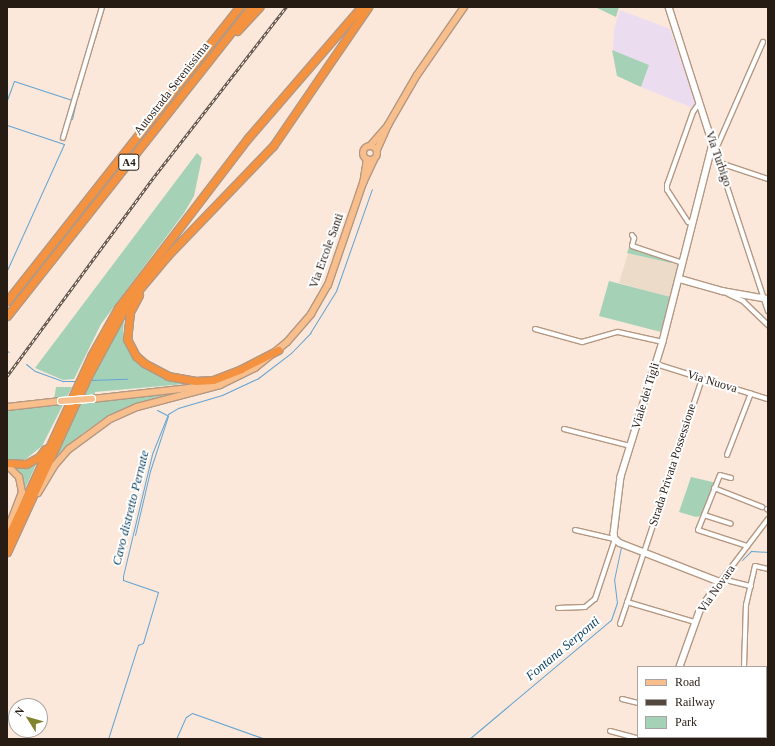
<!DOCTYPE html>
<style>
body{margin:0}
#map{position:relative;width:775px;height:746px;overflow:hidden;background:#fbe8da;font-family:Georgia,serif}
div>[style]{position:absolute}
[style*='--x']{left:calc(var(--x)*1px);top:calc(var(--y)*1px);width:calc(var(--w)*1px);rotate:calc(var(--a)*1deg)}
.industrial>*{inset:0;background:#ecdcef}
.education>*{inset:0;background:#ecdbc9}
.green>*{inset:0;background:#a5d2b7}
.stream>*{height:1px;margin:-0.5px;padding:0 0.5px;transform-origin:0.5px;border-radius:0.5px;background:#63a4d3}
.roads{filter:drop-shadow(1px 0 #b49882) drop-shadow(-1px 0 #b49882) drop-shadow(0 1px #b49882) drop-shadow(0 -1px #b49882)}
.street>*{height:4px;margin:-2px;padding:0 2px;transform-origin:2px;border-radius:2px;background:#fff}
.secondary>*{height:5.5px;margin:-2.75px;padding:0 2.75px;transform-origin:2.75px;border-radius:2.75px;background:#fff}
.primary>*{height:6px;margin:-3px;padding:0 3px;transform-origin:3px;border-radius:3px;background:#f8be8c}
.primary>.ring{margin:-3px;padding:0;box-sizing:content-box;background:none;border:6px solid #f8be8c;border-radius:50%}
.highway>*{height:7px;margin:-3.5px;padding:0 3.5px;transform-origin:3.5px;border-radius:3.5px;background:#f49240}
.rail>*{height:2.5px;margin-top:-1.25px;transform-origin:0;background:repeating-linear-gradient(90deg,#fff 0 3px,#55483f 0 6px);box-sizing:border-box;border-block:1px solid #55483f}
.bridges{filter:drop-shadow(1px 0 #fff) drop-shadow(-1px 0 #fff) drop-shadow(0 1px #fff) drop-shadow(0 -1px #fff)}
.primary-bridge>*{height:6px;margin:-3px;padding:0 3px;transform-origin:3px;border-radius:3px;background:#f8be8c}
span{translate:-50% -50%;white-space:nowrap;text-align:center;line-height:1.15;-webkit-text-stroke:4px #fff;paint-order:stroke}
.shield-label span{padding:1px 3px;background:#fff;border:1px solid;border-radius:3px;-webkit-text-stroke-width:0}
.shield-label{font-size:11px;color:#271c14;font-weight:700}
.street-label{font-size:12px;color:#271c14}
.water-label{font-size:13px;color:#0f4362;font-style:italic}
.frame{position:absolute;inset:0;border:8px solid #271c14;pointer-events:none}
.legend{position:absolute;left:637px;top:666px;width:130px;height:72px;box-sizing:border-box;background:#fff;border:1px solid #a9a4a1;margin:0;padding:5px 7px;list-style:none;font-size:12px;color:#271c14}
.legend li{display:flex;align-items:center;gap:8px;height:20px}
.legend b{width:20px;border:1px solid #a9a4a1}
.north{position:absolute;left:8px;top:698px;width:40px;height:40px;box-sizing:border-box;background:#fff;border:1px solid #a9a4a1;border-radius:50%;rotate:307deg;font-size:11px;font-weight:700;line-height:16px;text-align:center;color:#271c14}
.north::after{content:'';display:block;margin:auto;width:14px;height:18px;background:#80842e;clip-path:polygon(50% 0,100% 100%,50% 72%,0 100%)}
</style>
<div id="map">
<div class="industrial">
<div style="clip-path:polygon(620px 10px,670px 29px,695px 101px,693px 108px,641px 87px,649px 65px,613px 51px,614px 29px)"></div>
</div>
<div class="education">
<div style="clip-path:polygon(628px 253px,679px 265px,671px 297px,619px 283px)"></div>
</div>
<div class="green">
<div style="clip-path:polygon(595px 7px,619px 7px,616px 17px)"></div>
<div style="clip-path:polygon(612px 50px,649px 65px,641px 87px,617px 76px)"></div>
<div style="clip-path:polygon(197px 153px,202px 158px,194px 196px,184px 213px,101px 324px,74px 379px,63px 380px,35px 368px)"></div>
<div style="clip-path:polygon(629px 247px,671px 262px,671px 263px,627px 253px)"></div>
<div style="clip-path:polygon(609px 281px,671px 297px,661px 332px,599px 316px)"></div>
<div style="clip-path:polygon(124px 315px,123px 336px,128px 350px,139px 364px,172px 380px,196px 383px,95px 392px,95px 402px,174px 393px,139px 403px,103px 419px,83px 433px,52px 463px,107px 347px)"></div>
<div style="clip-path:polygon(56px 387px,72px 387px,42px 446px,26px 459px,16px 462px,7px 459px,7px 410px,53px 406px)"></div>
<div style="clip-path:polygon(38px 460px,25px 489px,21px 477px,13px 467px,26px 466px)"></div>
<div style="clip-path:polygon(691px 477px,717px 483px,704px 515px,696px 517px,679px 512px)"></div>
</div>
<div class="stream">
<div style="--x:95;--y:38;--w:32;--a:-74"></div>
<div style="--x:7;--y:100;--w:20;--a:-70"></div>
<div style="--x:14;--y:81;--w:61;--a:18.1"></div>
<div style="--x:75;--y:101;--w:9;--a:-63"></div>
<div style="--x:72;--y:119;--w:17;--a:-77"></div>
<div style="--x:7;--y:125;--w:60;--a:18.4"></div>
<div style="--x:64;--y:144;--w:138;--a:114.3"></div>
<div style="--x:7;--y:351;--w:2;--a:27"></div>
<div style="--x:26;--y:364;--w:11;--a:38"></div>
<div style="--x:35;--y:371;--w:30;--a:20"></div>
<div style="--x:63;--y:381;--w:14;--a:0"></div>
<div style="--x:90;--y:380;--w:37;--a:-2"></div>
<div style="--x:157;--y:410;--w:11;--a:27"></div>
<div style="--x:135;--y:535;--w:66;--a:-76.8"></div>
<div style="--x:150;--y:471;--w:58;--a:-71.9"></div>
<div style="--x:742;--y:560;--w:13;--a:-45"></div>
<div style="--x:751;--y:551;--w:17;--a:3"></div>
<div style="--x:108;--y:739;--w:99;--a:-72.3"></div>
<div style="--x:138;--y:645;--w:5;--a:-22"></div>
<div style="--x:143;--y:643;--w:53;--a:-73.6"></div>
<div style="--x:158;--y:592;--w:37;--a:-161"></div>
<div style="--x:123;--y:580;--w:4;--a:-90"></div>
<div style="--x:123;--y:576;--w:125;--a:-76.6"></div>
<div style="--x:152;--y:454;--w:43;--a:-68.2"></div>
<div style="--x:168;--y:414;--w:12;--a:-31"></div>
<div style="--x:178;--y:408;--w:46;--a:-16.5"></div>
<div style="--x:222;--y:395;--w:38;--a:-25"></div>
<div style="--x:257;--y:379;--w:43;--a:-37.4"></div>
<div style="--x:291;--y:353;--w:28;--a:-46"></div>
<div style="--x:310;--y:333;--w:49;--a:-58.2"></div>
<div style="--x:336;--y:291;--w:108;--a:-70.6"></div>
<div style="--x:176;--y:739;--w:24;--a:-66"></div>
<div style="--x:186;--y:717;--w:7;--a:-34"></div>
<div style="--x:192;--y:713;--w:77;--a:19.6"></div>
<div style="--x:469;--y:739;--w:185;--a:-40"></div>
<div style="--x:611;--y:620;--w:18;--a:-71"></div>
<div style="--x:617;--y:603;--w:23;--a:-97"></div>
<div style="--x:614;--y:580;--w:34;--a:-78"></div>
</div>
<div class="roads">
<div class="street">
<div style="--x:63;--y:138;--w:137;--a:-73.4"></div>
<div style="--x:713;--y:144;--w:176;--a:71.8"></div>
<div style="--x:716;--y:149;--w:117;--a:-66.3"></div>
<div style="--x:720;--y:163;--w:51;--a:18.4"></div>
<div style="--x:693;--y:224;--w:5;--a:-158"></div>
<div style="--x:688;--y:222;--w:38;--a:-123"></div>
<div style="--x:667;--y:190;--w:5;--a:-90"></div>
<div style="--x:667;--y:185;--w:77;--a:-70.4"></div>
<div style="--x:693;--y:112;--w:12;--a:-55"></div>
<div style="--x:632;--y:235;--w:4;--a:56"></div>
<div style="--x:634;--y:238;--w:8;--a:104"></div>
<div style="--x:632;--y:246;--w:54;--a:18.4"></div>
<div style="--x:728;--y:294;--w:17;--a:25"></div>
<div style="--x:743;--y:301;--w:35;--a:44"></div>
<div style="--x:535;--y:329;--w:49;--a:15.5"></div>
<div style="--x:582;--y:342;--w:37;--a:-16"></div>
<div style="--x:618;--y:332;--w:46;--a:12.5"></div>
<div style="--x:656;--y:364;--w:117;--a:17.4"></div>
<div style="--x:564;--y:429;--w:68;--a:14.4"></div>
<div style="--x:727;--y:455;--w:66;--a:-68.8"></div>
<div style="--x:731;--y:478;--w:11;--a:-165"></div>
<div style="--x:720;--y:475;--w:59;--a:111.8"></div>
<div style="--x:698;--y:530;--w:52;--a:18.1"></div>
<div style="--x:714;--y:488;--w:52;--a:21.6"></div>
<div style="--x:767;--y:509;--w:1;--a:45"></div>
<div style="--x:704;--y:515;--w:28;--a:18"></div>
<div style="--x:575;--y:530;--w:40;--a:13"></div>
<div style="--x:722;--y:579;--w:30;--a:14"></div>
<div style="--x:720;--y:582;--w:79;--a:-52.7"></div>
<div style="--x:627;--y:602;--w:71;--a:16.4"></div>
<div style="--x:558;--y:608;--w:27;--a:-2"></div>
<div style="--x:585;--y:607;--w:13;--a:-39"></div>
<div style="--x:595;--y:599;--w:63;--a:-71.6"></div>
<div style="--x:620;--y:624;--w:258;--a:-71.5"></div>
<div style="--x:744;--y:667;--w:62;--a:-88.2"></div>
<div style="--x:746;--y:605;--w:40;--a:-77"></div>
<div style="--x:755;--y:566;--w:13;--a:13"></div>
<div style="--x:622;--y:699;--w:16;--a:14"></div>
<div style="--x:610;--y:731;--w:30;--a:15"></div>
<div style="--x:766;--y:735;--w:2;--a:27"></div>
<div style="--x:739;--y:739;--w:2;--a:-90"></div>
</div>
<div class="secondary">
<div style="--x:669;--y:7;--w:144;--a:72.2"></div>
<div style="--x:713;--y:144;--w:204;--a:104.2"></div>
<div style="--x:663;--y:342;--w:141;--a:107.3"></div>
<div style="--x:621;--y:477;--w:57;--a:97"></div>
<div style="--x:614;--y:534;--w:5;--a:79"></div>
<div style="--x:615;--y:539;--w:6;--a:39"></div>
<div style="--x:620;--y:543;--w:107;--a:21.3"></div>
<div style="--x:720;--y:582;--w:35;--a:125"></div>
<div style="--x:700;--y:611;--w:59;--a:109.7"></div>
<div style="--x:680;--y:279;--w:44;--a:15.9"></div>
<div style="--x:722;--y:291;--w:47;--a:9.9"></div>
<div style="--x:660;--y:739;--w:2;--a:-90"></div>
</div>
<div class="primary">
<div style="--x:388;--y:125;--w:58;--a:-59.9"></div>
<div style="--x:417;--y:75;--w:83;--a:-55.3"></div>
<div class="ring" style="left:363px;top:146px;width:8px;height:8px"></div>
<div style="--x:370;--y:146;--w:28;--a:-49"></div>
<div style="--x:388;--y:125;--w:27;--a:114"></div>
<div style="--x:367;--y:159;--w:24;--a:99"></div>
<div style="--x:363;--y:183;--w:26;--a:-65"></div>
<div style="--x:92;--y:399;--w:98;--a:-6.5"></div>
<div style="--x:189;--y:388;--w:27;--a:-13"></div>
<div style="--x:7;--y:407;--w:54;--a:-6.3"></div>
<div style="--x:7;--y:465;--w:17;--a:45"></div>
<div style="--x:19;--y:477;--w:15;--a:79"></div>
<div style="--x:22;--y:492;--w:42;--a:111"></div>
<div style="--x:38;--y:493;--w:31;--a:-59"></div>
<div style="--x:54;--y:466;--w:23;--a:-49"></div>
<div style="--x:69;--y:449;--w:51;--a:-36.2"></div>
<div style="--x:110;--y:419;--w:30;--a:-24"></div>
<div style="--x:137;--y:407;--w:86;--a:-14.8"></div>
<div style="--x:220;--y:385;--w:39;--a:-26"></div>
<div style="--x:255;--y:368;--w:41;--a:-39.1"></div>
<div style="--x:287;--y:342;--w:37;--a:-49"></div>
<div style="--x:311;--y:314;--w:34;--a:-60"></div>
<div style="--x:328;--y:285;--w:108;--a:-71.1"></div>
</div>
<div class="highway">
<div style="--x:237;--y:31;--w:33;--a:-47"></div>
<div style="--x:139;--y:295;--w:19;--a:118"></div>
<div style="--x:130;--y:312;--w:27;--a:96"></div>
<div style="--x:127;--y:339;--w:19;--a:62"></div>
<div style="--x:136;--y:356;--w:11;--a:41"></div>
<div style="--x:144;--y:363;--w:27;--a:28"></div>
<div style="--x:168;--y:376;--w:27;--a:10"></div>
<div style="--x:195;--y:381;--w:18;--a:-3"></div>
<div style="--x:213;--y:380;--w:30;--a:-21"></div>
<div style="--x:241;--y:369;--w:42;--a:-27.2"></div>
<div style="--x:7;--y:301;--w:375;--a:-51.7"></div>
<div style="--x:7;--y:316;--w:394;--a:-51.7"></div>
<div style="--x:7;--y:463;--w:19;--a:3"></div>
<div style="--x:26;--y:464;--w:15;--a:-28"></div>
<div style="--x:39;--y:457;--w:10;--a:-53"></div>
<div style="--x:7;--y:539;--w:201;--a:-65.3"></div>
<div style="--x:91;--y:356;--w:55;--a:-60.6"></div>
<div style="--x:118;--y:308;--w:214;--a:-52.6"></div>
<div style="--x:248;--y:138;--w:173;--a:-49.2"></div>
<div style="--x:7;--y:552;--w:194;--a:-65.3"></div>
<div style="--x:88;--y:376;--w:82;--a:-61.6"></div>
<div style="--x:127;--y:304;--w:64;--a:-50.1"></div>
<div style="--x:168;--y:255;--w:151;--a:-46.1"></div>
<div style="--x:273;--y:146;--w:168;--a:-55.6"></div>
</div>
</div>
<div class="rail">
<div style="--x:7;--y:376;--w:246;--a:-53.6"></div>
<div style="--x:153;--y:178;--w:217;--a:-52.1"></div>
</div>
<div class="bridges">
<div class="primary-bridge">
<div style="--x:61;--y:401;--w:31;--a:-4"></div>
</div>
</div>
<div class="shield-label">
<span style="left:129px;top:162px">A4</span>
</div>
<div class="street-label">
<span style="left:172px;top:89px;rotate:-52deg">Autostrada Serenissima</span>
<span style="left:718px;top:159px;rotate:71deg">Via Turbigo</span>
<span style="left:327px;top:251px;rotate:-70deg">Via Ercole Santi</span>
<span style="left:712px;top:382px;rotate:17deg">Via Nuova</span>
<span style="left:646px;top:396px;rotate:-73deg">Viale dei Tigli</span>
<span style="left:673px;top:465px;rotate:-72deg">Strada Privata Possessione</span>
<span style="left:717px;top:589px;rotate:-55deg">Via Novara</span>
</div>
<div class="water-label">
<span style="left:131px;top:508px;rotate:-76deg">Cavo distretto Pernate</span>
<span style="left:563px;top:649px;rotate:-40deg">Fontana Serponti</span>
</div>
<div class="frame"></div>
<ul class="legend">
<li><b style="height:5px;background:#f8be8c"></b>Road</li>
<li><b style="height:5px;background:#55483f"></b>Railway</li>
<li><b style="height:11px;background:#a5d2b7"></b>Park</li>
</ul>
<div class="north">N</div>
</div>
